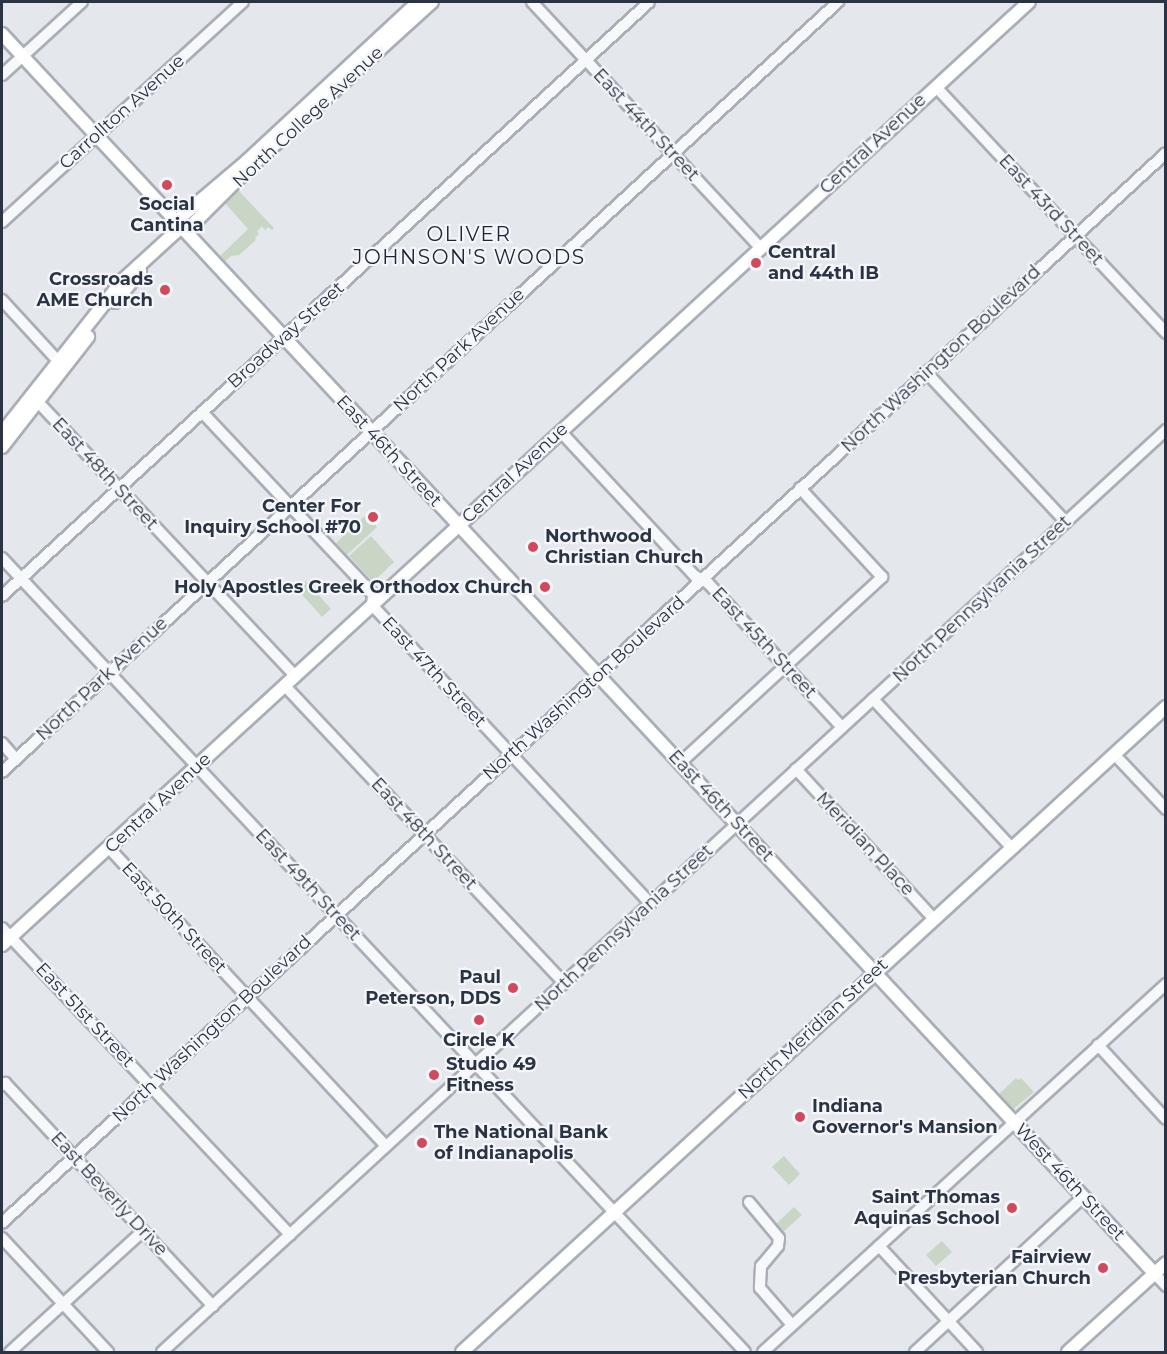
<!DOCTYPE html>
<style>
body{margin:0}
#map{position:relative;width:1167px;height:1354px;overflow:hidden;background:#e4e7ec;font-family:Montserrat,sans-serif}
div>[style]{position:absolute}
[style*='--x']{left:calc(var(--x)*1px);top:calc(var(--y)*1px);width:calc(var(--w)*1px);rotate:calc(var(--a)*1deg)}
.green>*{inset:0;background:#c9d6c5}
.roads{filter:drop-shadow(2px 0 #a9aeb7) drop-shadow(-2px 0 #a9aeb7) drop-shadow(0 2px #a9aeb7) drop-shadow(0 -2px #a9aeb7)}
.minor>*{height:10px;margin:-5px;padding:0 5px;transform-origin:5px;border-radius:5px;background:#f7f8fa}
.major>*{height:12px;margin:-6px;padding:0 6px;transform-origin:6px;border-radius:6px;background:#fff}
.dots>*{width:16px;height:16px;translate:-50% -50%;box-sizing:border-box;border:3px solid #f4f6f9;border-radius:50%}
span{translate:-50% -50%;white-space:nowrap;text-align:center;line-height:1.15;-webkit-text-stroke:4.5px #f4f6f9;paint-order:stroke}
.street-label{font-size:18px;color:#2b3445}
.poi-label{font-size:18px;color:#2b3445;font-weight:700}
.left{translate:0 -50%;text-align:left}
.right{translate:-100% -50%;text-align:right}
.neighbourhood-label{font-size:20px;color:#1d2536;letter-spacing:1.5px}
.frame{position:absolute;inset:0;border:3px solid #2b3445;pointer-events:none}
</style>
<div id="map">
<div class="green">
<div style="clip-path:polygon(238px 190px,274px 228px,272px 230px,268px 227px,265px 230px,262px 226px,257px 231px,259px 234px,255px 238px,256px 240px,239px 255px,231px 256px,224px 262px,219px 257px,248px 229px,224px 202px)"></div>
<div style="clip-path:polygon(366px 515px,377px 527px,347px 555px,336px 543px)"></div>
<div style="clip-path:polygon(371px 536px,394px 562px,373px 582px,349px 556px)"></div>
<div style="clip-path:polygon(306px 581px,331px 609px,322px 617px,297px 589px)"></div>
<div style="clip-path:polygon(1016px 1078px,1018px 1080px,1021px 1078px,1034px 1092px,1012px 1110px,998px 1095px)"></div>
<div style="clip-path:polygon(784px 1156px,800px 1174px,789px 1185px,772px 1167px)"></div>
<div style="clip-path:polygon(794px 1207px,802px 1215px,782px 1233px,775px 1225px)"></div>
<div style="clip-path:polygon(942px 1241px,952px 1252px,936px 1266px,926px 1255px)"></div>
</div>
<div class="roads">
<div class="minor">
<div style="--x:532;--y:2;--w:335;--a:47.1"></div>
<div style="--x:2;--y:75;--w:108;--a:-42.4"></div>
<div style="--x:936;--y:87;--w:337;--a:46.9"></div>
<div style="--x:2;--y:222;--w:326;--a:-42.4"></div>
<div style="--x:2;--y:300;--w:83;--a:47.4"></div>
<div style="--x:926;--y:372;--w:205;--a:47"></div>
<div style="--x:38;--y:402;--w:376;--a:46.8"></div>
<div style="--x:202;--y:412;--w:250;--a:46.8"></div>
<div style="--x:373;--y:594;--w:11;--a:95"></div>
<div style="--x:372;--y:605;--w:408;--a:47"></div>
<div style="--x:561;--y:432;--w:197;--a:47.1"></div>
<div style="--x:695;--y:576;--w:15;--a:28"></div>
<div style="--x:708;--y:583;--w:197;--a:47.1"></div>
<div style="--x:2;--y:558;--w:1087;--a:46.9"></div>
<div style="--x:2;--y:596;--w:878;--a:-42.55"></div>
<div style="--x:285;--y:686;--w:407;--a:46.8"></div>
<div style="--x:873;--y:699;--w:204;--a:47"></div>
<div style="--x:2;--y:743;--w:21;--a:49"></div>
<div style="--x:1114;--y:754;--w:76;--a:46.6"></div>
<div style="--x:680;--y:763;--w:275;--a:-42.6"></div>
<div style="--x:882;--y:577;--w:121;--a:-132.7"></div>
<div style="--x:796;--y:769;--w:204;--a:47.4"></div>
<div style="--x:2;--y:772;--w:1137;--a:-42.65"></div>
<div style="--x:109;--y:848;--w:407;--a:47.1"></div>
<div style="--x:2;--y:928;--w:421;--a:46.8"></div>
<div style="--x:1098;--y:1045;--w:100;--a:47.4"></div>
<div style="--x:2;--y:1085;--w:4;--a:-34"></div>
<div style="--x:5;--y:1083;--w:305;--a:47"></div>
<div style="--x:749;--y:1202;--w:47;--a:50.2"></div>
<div style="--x:779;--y:1238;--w:8;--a:97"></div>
<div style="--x:778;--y:1246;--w:26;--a:130"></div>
<div style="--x:761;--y:1266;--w:22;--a:93"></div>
<div style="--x:760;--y:1288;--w:49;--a:49.1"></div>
<div style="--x:2;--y:1223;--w:1581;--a:-42.59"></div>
<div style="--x:2;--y:1238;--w:156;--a:47.1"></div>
<div style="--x:879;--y:1246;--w:144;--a:47.2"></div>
<div style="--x:1154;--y:1273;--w:18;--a:47"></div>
<div style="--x:10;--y:1352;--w:180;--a:-42.3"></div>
<div style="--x:162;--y:1352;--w:1363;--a:-42.56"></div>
<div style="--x:763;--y:1352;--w:546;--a:-42.4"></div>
<div style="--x:915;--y:1352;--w:229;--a:-42.7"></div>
</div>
<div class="major">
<div style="--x:2;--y:34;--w:1692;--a:47.08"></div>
<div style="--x:181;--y:227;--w:10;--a:-6"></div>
<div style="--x:191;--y:226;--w:85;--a:-45"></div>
<div style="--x:251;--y:166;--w:244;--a:-42.2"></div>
<div style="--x:115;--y:302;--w:40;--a:-51"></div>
<div style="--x:2;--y:433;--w:195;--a:-51.7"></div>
<div style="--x:123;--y:280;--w:79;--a:-42.4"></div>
<div style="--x:181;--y:227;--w:11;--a:-85"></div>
<div style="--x:182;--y:216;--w:85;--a:-40.2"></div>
<div style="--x:247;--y:161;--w:233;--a:-42.9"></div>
<div style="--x:2;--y:447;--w:140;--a:-52"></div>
<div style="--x:2;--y:945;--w:1394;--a:-42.56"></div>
<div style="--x:462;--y:1352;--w:955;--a:-42.5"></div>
<div style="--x:1068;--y:1352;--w:132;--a:-42.2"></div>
</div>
</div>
<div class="dots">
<div style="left:167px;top:185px;background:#d1495b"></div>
<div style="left:756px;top:263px;background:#d1495b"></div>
<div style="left:165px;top:290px;background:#d1495b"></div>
<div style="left:373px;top:517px;background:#d1495b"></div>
<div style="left:533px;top:547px;background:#d1495b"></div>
<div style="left:545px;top:587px;background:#d1495b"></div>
<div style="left:513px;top:988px;background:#d1495b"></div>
<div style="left:479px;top:1020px;background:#d1495b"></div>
<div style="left:434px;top:1075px;background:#d1495b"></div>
<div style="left:800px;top:1117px;background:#d1495b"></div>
<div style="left:422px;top:1143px;background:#d1495b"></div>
<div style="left:1012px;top:1208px;background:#d1495b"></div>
<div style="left:1103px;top:1268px;background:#d1495b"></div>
</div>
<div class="street-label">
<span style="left:122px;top:112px;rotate:-42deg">Carrollton Avenue</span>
<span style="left:308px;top:117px;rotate:-43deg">North College Avenue</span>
<span style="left:646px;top:125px;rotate:47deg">East 44th Street</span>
<span style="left:873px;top:144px;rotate:-43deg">Central Avenue</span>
<span style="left:1051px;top:210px;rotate:47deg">East 43rd Street</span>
<span style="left:286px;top:335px;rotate:-42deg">Broadway Street</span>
<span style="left:459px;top:350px;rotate:-43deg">North Park Avenue</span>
<span style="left:941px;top:359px;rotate:-43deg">North Washington Boulevard</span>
<span style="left:389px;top:451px;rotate:47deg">East 46th Street</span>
<span style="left:515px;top:473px;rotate:-43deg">Central Avenue</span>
<span style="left:105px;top:474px;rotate:47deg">East 48th Street</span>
<span style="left:982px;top:599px;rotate:-43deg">North Pennsylvania Street</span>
<span style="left:764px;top:643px;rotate:47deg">East 45th Street</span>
<span style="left:434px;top:672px;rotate:47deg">East 47th Street</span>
<span style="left:102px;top:679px;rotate:-43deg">North Park Avenue</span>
<span style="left:584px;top:688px;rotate:-42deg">North Washington Boulevard</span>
<span style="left:158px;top:803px;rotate:-43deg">Central Avenue</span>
<span style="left:721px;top:806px;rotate:47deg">East 46th Street</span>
<span style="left:424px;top:834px;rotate:47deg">East 48th Street</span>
<span style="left:865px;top:844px;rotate:47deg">Meridian Place</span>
<span style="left:308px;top:885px;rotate:47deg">East 49th Street</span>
<span style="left:174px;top:918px;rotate:47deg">East 50th Street</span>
<span style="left:624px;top:928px;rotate:-43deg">North Pennsylvania Street</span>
<span style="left:85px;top:1015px;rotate:47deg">East 51st Street</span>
<span style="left:212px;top:1029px;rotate:-43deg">North Washington Boulevard</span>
<span style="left:813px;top:1029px;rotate:-43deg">North Meridian Street</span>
<span style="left:1070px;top:1182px;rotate:47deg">West 46th Street</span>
<span style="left:109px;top:1194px;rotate:47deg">East Beverly Drive</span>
</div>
<div class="poi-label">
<span style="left:167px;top:215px">Social<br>Cantina</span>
<span class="left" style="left:768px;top:263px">Central<br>and 44th IB</span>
<span class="right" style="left:153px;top:290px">Crossroads<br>AME Church</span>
<span class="right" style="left:361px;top:517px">Center For<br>Inquiry School #70</span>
<span class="left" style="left:545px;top:547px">Northwood<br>Christian Church</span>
<span class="right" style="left:533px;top:587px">Holy Apostles Greek Orthodox Church</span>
<span class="right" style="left:501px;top:988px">Paul<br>Peterson, DDS</span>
<span style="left:479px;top:1040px">Circle K</span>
<span class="left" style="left:446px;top:1075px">Studio 49<br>Fitness</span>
<span class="left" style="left:812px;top:1117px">Indiana<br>Governor's Mansion</span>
<span class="left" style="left:434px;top:1143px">The National Bank<br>of Indianapolis</span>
<span class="right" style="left:1000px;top:1208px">Saint Thomas<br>Aquinas School</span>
<span class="right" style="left:1091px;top:1268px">Fairview<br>Presbyterian Church</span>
</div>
<div class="neighbourhood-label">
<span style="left:469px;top:246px">OLIVER<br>JOHNSON'S WOODS</span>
</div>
<div class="frame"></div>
</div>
